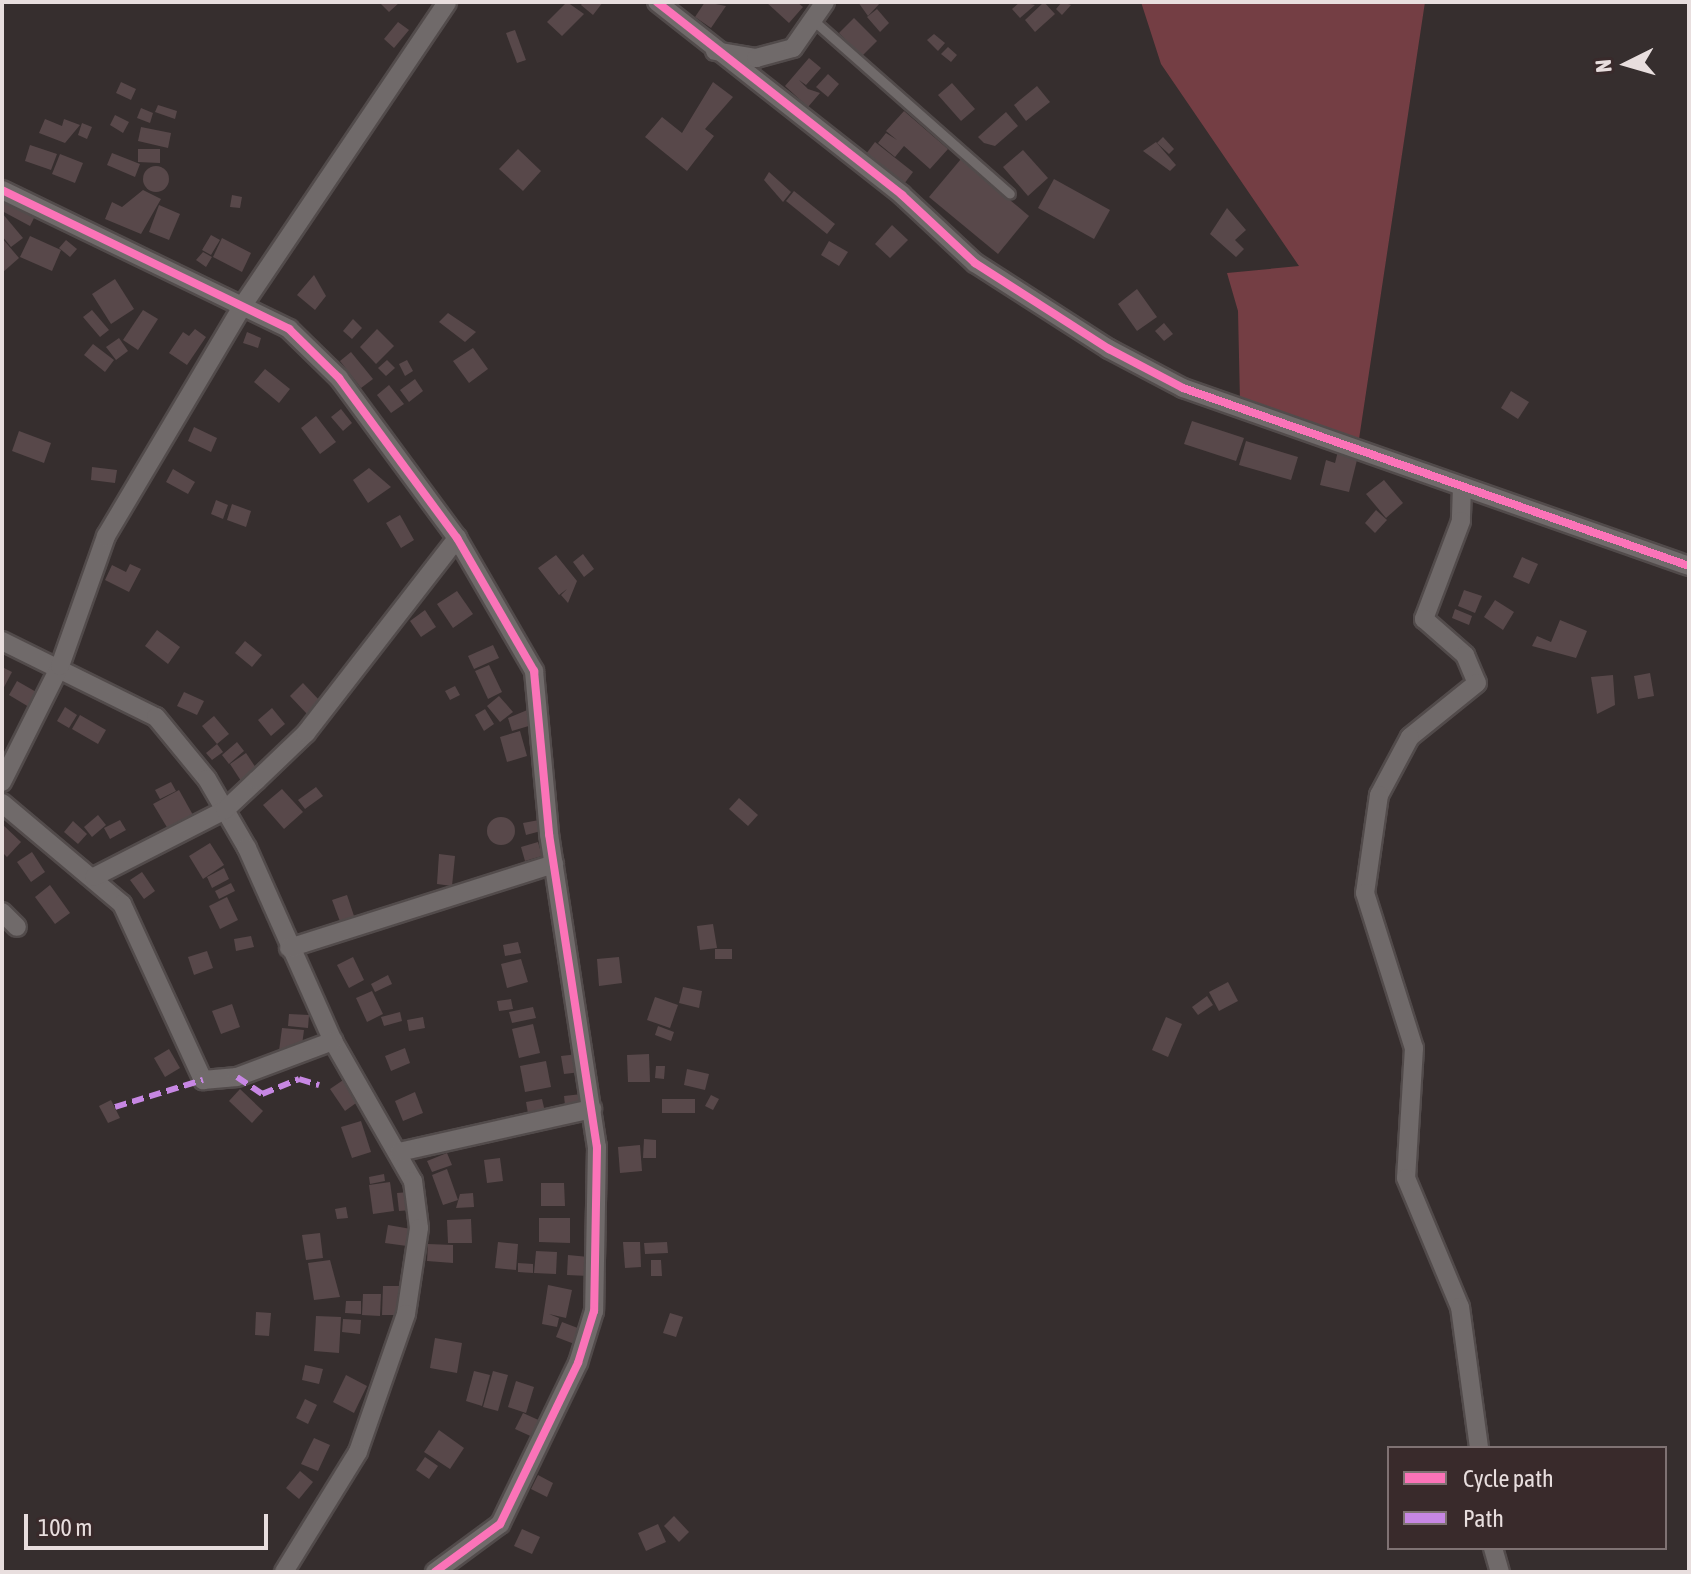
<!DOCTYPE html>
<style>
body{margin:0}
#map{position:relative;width:1691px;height:1574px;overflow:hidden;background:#362e2e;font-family:"Asap Condensed",sans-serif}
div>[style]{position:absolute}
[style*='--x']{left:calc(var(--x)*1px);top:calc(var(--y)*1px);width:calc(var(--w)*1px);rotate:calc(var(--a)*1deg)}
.green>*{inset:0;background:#743e44}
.building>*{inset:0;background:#58484a}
.round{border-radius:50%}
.roads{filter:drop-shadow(2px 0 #524b4b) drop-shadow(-2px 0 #524b4b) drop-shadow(0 2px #524b4b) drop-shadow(0 -2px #524b4b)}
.lane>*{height:9px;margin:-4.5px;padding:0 4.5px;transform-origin:4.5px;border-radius:4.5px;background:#706a6a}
.street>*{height:18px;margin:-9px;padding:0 9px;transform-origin:9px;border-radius:9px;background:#706a6a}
.quiet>*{height:6px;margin-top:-3px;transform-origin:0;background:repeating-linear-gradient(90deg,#c787e3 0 12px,transparent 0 18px)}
.cycleway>*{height:8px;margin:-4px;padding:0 4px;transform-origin:4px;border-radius:4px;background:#fb73b8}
span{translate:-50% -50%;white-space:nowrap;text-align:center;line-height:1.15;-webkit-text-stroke:7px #392a2b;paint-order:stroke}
.frame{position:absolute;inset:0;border:4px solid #e8dede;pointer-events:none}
.legend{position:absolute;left:1387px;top:1446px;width:280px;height:104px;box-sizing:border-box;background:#392a2b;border:2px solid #7f7273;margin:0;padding:10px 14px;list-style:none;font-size:24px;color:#e8dede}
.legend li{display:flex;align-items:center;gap:16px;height:40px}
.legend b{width:40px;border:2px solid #7f7273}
.north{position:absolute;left:1587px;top:24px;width:80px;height:80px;-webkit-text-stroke:6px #392a2b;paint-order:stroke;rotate:265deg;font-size:22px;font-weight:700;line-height:32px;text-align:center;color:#e8dede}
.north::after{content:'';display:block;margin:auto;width:28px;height:36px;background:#e8dede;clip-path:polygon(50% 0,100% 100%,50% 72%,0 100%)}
.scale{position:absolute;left:24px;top:1514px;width:244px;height:36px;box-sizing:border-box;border:4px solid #e8dede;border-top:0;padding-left:10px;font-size:24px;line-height:28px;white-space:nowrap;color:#e8dede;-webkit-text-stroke:6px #392a2b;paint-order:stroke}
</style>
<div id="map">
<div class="green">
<div style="clip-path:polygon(1141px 2px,1425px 2px,1359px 439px,1240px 402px,1238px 311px,1227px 273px,1299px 266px,1161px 64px)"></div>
</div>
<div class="building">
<div style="clip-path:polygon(379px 2px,400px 2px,389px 12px)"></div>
<div style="clip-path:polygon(567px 2px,584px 14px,562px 36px,547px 22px)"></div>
<div style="clip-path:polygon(603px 2px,593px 15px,581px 5px,583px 2px)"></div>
<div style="clip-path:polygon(705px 2px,726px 6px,711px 28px,695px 17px)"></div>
<div style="clip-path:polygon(766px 2px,797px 2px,803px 7px,789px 23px)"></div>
<div style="clip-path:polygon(858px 2px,881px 2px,868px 16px)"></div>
<div style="clip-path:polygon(1020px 2px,1035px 5px,1020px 18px,1012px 9px)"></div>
<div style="clip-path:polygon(1044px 2px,1055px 14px,1035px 32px,1025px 20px)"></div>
<div style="clip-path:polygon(1062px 2px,1071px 5px,1062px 15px,1056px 9px)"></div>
<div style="clip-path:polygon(877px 9px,889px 23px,880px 32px,867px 17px)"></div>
<div style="clip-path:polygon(854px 18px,877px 41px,862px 56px,839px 33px)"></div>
<div style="clip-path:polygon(398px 22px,409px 30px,394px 48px,384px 39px)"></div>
<div style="clip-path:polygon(515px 30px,526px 60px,517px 63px,506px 33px)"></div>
<div style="clip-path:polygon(934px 34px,945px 43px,938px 51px,927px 40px)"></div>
<div style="clip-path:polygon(948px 47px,957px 55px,951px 62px,941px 54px)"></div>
<div style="clip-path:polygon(809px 58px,821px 68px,806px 85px,799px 80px,808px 89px,820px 93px,808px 107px,785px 86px)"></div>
<div style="clip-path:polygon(828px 74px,839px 84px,828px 97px,816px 87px)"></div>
<div style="clip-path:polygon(121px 82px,136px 89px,131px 100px,116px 93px)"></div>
<div style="clip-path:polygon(713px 82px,733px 97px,705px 129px,714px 136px,687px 171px,645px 137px,662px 117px,682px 133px)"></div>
<div style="clip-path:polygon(952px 83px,975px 109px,961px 121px,938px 95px)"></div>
<div style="clip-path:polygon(1037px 86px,1050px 102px,1026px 121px,1014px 105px)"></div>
<div style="clip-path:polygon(158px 105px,177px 111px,175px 119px,155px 112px)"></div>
<div style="clip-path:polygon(141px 108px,153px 113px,150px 123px,137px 118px)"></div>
<div style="clip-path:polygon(904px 111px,948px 149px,930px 169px,904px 146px,895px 157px,878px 143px,886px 133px,897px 140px,886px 131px)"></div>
<div style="clip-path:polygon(1006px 112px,1018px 126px,995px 146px,984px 143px,978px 137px)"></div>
<div style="clip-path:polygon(115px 115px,129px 122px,123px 133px,110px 125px)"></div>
<div style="clip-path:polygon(45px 119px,62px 126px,64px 119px,80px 125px,65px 143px,39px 133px)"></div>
<div style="clip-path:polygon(82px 123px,92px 127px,87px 139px,78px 135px)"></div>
<div style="clip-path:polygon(141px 127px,171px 133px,168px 148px,138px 141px)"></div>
<div style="clip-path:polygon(1163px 137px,1174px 149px,1169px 154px,1157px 143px)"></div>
<div style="clip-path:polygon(875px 142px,913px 172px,904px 184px,866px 154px)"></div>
<div style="clip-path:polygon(1156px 142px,1176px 165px,1170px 171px,1143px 151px)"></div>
<div style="clip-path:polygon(30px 145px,57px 154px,51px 170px,25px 161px)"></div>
<div style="clip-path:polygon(138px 149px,160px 149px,160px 163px,138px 162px)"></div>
<div style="clip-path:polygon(518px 149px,541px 171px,523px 191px,499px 169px)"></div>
<div style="clip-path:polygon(1023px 150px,1048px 178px,1028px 196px,1003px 167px)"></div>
<div style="clip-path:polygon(112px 153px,140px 164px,135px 177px,107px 165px)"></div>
<div style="clip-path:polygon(60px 154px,83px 163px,75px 183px,52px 174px)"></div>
<div style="clip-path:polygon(961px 159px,1029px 216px,998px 254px,929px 197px)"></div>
<div class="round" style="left:143px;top:166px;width:26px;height:26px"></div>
<div style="clip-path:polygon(769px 172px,791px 192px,783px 202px,764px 180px)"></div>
<div style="clip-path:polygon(1054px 179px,1110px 210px,1094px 239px,1038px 208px)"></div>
<div style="clip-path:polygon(143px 190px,161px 199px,141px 234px,105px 219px,112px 202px,122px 207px)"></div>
<div style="clip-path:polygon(794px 191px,835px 224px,827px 234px,786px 201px)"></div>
<div style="clip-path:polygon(232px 195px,242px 197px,240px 208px,230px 207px)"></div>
<div style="clip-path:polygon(2px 198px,35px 216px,30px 226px,2px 211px)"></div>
<div style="clip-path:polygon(159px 205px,180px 214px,169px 240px,149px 232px)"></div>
<div style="clip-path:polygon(1227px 208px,1246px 230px,1235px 240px,1244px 249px,1236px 257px,1210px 234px)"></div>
<div style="clip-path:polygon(2px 213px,23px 238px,11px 247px,2px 236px)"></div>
<div style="clip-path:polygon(892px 225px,908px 240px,890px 258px,875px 244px)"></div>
<div style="clip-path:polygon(211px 235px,220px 240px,211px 255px,202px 250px)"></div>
<div style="clip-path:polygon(30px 236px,61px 250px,52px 271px,20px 257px)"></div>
<div style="clip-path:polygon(2px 238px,19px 258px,2px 273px)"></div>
<div style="clip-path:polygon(222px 238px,251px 253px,242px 272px,213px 257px)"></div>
<div style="clip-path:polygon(66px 240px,77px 249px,70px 257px,59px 248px)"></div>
<div style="clip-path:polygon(829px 241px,848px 252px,839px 266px,821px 255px)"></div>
<div style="clip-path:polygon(203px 252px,212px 257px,206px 267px,196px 260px)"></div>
<div style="clip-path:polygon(314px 275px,326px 296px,315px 310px,297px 295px)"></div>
<div style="clip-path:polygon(115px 279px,134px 309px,111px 324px,92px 294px)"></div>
<div style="clip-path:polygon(1137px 289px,1157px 317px,1137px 331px,1118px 304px)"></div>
<div style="clip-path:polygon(92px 310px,109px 330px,100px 337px,83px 317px)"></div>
<div style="clip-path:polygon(143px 310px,158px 319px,138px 350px,123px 340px)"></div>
<div style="clip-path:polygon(448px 313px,476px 332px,465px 342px,439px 322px)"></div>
<div style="clip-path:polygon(353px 319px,362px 328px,352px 339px,343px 331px)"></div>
<div style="clip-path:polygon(1164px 323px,1173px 334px,1164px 341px,1155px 331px)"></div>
<div style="clip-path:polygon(195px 329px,206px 337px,187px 365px,169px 353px,183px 332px,189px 336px)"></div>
<div style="clip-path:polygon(377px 329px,394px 346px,376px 364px,360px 347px)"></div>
<div style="clip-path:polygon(247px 332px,261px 338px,258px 348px,243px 343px)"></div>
<div style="clip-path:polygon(119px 338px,128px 351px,116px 360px,106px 347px)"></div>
<div style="clip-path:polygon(93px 344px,114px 360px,105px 372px,84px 355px)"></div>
<div style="clip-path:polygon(473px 348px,488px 369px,469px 383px,453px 361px)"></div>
<div style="clip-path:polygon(351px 352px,373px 379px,361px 388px,340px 361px)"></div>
<div style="clip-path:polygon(387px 360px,395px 368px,386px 376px,378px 368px)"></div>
<div style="clip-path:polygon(407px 360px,413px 371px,405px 376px,399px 364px)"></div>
<div style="clip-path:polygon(265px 369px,290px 389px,279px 403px,254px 382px)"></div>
<div style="clip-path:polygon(415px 379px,423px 391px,409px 402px,400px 390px)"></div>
<div style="clip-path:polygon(389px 385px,404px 404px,391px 413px,377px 395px)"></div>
<div style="clip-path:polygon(1511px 391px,1529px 402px,1518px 419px,1501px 408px)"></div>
<div style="clip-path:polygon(341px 409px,352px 423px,343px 431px,331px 417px)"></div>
<div style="clip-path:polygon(316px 416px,336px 442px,320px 454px,301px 428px)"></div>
<div style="clip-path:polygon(1192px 421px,1244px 438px,1236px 461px,1184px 444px)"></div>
<div style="clip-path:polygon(194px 427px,217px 438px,211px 452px,188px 441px)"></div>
<div style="clip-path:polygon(19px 431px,51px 443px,44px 463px,12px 451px)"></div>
<div style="clip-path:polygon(1246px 441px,1298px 457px,1291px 480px,1239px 465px)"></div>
<div style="clip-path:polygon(1338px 451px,1358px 456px,1349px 492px,1320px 485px,1326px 460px,1335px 463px)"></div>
<div style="clip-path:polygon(92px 467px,117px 470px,115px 483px,91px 480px)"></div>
<div style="clip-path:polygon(369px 468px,391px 487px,368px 503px,353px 480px)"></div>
<div style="clip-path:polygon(173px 469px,195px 482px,188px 494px,166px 482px)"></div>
<div style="clip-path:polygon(1384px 480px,1403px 503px,1386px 518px,1366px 494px)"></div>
<div style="clip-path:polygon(216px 500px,228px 505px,223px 519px,211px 514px)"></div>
<div style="clip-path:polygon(232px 504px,251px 511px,246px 527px,227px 520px)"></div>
<div style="clip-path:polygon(1376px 510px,1387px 520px,1375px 533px,1365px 523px)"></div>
<div style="clip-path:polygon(400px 515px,414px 540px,401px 548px,386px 523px)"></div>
<div style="clip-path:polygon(583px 554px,594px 569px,584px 577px,573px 562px)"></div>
<div style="clip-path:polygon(556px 555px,577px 581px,568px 603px,561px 595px,567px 589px,559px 595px,538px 568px)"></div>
<div style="clip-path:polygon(1522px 557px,1538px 564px,1529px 584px,1513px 577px)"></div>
<div style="clip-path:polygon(130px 564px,141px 569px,129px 592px,105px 580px,112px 565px,126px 572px)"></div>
<div style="clip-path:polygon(1464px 590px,1482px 596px,1475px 613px,1458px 606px)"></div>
<div style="clip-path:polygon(457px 591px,473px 614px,453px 628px,437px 604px)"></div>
<div style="clip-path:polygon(1495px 600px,1514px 612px,1503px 630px,1484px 617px)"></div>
<div style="clip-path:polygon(1455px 609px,1472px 616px,1469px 625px,1452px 618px)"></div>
<div style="clip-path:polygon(425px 610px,436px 627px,421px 637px,410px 621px)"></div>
<div style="clip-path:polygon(1560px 620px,1587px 631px,1576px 658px,1532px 646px,1537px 636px,1551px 642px)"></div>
<div style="clip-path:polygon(157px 630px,180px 647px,168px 664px,145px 646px)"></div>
<div style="clip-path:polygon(245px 641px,262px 655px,252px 667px,235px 653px)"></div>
<div style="clip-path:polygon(493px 645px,499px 658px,474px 669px,468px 656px)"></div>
<div style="clip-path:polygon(489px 665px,502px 692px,488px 699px,475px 671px)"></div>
<div style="clip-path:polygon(2px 667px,12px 672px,2px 691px)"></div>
<div style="clip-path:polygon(1650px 673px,1654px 696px,1638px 699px,1634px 676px)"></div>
<div style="clip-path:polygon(1613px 675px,1615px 705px,1597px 714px,1591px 677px)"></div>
<div style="clip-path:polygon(17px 681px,38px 693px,29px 707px,9px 695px)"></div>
<div style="clip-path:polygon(303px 683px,320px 701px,307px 714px,290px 696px)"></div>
<div style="clip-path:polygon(455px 686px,460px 695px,450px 700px,445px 691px)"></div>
<div style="clip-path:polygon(184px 692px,204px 701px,197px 715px,177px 706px)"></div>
<div style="clip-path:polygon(499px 696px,513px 712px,500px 722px,487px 706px)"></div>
<div style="clip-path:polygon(537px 706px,542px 722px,512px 731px,508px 718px)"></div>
<div style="clip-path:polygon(65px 707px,77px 715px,69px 728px,57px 721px)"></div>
<div style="clip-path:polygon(272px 708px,285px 724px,271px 736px,258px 720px)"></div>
<div style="clip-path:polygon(485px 709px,494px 724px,484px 731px,475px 715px)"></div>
<div style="clip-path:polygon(80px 715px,106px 730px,98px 744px,72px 729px)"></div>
<div style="clip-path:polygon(214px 716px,229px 734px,217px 744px,202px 726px)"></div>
<div style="clip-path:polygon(520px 731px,527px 756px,507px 762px,500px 737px)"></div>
<div style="clip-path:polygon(237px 742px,244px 751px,229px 764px,222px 755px)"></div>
<div style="clip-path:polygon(217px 744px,223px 752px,212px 760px,206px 753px)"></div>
<div style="clip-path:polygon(246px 753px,260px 774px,243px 784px,230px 764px)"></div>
<div style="clip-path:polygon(171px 782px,176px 791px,160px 799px,155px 790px)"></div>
<div style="clip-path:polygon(316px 787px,323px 796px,305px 809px,298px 800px)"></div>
<div style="clip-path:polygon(282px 789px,303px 812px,284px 829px,263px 805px)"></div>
<div style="clip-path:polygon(179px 790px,193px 815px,168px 829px,153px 804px)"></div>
<div style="clip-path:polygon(739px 798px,758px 815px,748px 826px,729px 809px)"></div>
<div style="clip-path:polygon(98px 815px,106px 825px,92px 837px,84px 827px)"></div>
<div class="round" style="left:487px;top:817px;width:28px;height:28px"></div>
<div style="clip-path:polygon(120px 820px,126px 830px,110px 839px,104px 828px)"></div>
<div style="clip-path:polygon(539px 820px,541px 831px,526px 835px,523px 823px)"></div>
<div style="clip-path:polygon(73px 821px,87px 834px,78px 844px,64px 832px)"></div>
<div style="clip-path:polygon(2px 824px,21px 842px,7px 857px,2px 852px)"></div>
<div style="clip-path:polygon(538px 842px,542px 856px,525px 861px,521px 847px)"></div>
<div style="clip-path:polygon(210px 843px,224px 865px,203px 879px,189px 856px)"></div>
<div style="clip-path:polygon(32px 852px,45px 872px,31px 882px,17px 862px)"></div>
<div style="clip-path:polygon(439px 854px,455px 856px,452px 886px,437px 884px)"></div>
<div style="clip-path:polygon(224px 868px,229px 879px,212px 888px,207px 877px)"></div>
<div style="clip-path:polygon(142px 872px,155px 891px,144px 899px,130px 880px)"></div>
<div style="clip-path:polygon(231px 883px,235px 891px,219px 899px,215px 891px)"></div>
<div style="clip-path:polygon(50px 885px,70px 913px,55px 924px,35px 897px)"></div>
<div style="clip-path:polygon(347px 895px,356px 922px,342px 927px,332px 900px)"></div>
<div style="clip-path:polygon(227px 897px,238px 920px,220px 929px,209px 906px)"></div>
<div style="clip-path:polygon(713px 924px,717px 948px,700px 950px,697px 926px)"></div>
<div style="clip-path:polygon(251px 936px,254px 947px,236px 951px,234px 939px)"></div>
<div style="clip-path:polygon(518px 942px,521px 953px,505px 956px,503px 945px)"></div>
<div style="clip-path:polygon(715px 949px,732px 949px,732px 959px,715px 959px)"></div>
<div style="clip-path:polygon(207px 951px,213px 968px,194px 975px,188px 957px)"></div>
<div style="clip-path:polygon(353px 957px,364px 980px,349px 988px,337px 965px)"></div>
<div style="clip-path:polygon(619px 957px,622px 983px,599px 986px,597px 959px)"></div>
<div style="clip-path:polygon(521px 959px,528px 982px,507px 988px,501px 964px)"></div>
<div style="clip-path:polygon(388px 975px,392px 984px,375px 992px,371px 984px)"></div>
<div style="clip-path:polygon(1228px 982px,1238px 1001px,1219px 1011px,1209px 992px)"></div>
<div style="clip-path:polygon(683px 987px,702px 991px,699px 1008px,679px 1003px)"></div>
<div style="clip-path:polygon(372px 991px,383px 1014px,367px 1022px,356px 998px)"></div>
<div style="clip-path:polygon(1207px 996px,1213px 1005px,1198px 1015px,1192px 1007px)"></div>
<div style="clip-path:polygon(655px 997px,678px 1005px,670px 1028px,647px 1020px)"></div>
<div style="clip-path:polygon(511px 999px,513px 1009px,499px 1011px,497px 1001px)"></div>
<div style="clip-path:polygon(232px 1004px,240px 1027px,221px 1034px,212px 1011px)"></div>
<div style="clip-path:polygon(533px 1007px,536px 1018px,512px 1023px,509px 1012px)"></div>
<div style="clip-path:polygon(400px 1012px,402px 1021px,384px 1026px,381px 1017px)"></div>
<div style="clip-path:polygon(289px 1014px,309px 1015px,308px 1028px,288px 1026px)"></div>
<div style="clip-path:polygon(423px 1017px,425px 1028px,409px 1031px,407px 1020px)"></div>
<div style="clip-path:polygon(1166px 1017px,1182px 1024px,1168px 1057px,1152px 1050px)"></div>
<div style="clip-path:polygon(533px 1024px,540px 1053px,519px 1058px,512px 1029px)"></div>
<div style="clip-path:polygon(658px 1026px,674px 1032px,671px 1041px,655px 1035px)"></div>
<div style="clip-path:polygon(282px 1028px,304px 1030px,301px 1053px,279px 1051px)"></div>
<div style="clip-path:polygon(405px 1048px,410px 1063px,391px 1071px,385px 1056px)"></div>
<div style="clip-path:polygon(169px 1049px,180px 1068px,165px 1077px,154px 1058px)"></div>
<div style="clip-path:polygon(578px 1054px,581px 1072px,564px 1074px,561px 1056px)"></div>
<div style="clip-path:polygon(649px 1054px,650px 1082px,628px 1082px,627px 1055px)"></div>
<div style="clip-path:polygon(546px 1061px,551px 1087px,525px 1092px,520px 1066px)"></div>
<div style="clip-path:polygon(656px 1066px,665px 1066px,664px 1079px,655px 1078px)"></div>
<div style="clip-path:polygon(687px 1069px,709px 1074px,705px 1090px,684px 1085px)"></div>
<div style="clip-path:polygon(349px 1076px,363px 1098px,345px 1111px,330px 1089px)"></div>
<div style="clip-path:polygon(240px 1089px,263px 1111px,252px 1123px,229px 1101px)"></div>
<div style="clip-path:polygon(415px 1092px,423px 1113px,403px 1121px,395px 1101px)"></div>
<div style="clip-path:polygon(582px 1094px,582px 1104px,565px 1105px,564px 1096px)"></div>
<div style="clip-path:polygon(711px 1095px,719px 1099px,713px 1110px,705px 1106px)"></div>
<div style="clip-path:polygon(542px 1099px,546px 1116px,529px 1119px,526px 1102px)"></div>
<div style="clip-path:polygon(662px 1099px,695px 1099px,695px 1113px,662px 1113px)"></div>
<div style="clip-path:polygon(111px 1100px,120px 1118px,108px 1123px,99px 1106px)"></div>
<div style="clip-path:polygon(361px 1121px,371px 1152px,352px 1158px,341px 1127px)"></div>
<div style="clip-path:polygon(644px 1139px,656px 1140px,656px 1158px,643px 1158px)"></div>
<div style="clip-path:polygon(640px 1145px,642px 1171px,620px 1173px,618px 1147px)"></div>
<div style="clip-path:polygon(447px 1153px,452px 1165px,432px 1172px,427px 1161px)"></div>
<div style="clip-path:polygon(500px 1158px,503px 1181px,487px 1183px,484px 1160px)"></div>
<div style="clip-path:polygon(447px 1169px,458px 1200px,443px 1205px,432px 1175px)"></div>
<div style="clip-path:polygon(384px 1174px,385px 1181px,370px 1184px,369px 1177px)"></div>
<div style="clip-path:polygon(390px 1182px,394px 1211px,373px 1214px,369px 1185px)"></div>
<div style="clip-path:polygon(541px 1183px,564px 1183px,565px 1206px,541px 1206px)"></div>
<div style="clip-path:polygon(409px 1192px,411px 1210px,399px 1211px,397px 1193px)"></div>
<div style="clip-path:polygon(473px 1193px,474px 1207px,456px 1208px,460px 1194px)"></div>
<div style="clip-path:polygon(346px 1207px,348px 1218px,337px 1219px,335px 1209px)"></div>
<div style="clip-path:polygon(539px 1218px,570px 1218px,570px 1243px,539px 1242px)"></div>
<div style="clip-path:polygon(471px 1219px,472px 1243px,448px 1243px,447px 1220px)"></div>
<div style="clip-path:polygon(388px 1225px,417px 1230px,414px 1247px,385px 1243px)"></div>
<div style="clip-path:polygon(320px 1233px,323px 1258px,306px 1260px,302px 1235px)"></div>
<div style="clip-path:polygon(498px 1242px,518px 1244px,516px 1270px,495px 1268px)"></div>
<div style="clip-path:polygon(623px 1242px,640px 1242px,641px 1267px,625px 1268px)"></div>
<div style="clip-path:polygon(667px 1242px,668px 1253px,645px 1254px,644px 1243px)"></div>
<div style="clip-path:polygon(428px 1244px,453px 1245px,453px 1263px,427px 1261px)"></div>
<div style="clip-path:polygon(536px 1251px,557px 1252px,556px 1274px,534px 1273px)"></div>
<div style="clip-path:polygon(568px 1255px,589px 1257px,588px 1276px,567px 1275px)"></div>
<div style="clip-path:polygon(330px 1260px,340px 1297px,314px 1300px,308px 1263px)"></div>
<div style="clip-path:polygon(651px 1260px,661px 1260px,662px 1276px,651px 1276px)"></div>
<div style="clip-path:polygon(518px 1263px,533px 1264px,533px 1273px,518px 1272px)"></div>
<div style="clip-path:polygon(548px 1285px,572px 1290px,566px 1318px,549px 1314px,559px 1318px,557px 1327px,542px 1324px)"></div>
<div style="clip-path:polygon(383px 1286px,404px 1286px,403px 1315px,382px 1315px)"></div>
<div style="clip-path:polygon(363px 1294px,381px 1294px,380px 1316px,362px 1315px)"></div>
<div style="clip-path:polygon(346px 1301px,361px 1301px,361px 1314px,345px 1313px)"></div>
<div style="clip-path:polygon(256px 1312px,271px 1313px,269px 1336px,255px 1335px)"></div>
<div style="clip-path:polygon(670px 1313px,683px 1317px,676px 1337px,663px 1333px)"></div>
<div style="clip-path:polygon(316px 1316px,341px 1317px,339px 1353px,314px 1351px)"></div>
<div style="clip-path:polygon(343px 1319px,361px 1320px,360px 1334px,342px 1332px)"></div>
<div style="clip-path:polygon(562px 1322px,583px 1330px,577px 1345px,556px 1337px)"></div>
<div style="clip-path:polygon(435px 1338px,462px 1343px,457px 1373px,430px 1368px)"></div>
<div style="clip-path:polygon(305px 1365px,323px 1369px,319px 1384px,302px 1380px)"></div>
<div style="clip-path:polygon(474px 1371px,490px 1375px,482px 1406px,466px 1401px)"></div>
<div style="clip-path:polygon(493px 1371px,508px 1375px,498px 1411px,483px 1407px)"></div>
<div style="clip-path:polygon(346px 1375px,367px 1386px,354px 1413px,333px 1402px)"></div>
<div style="clip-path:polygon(516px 1381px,534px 1387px,526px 1413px,508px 1407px)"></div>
<div style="clip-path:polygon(305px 1399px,317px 1405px,308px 1424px,296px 1418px)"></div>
<div style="clip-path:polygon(523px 1413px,545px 1423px,537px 1439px,515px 1429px)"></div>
<div style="clip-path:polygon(439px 1430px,464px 1448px,450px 1469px,424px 1452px)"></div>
<div style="clip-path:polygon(314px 1438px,330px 1445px,318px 1471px,301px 1464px)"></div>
<div style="clip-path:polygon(425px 1457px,438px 1466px,429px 1479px,416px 1470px)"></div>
<div style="clip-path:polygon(300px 1471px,313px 1482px,299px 1499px,286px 1488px)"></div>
<div style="clip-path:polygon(538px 1475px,553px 1483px,547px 1497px,531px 1489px)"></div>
<div style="clip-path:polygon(674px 1516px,689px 1532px,679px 1542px,664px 1526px)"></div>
<div style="clip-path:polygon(658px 1524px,666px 1542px,646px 1551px,638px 1533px)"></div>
<div style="clip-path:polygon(522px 1529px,540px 1537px,532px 1554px,514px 1546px)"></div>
</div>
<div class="roads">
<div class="lane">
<div style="--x:814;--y:21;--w:261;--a:41.4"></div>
</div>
<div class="street">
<div style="--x:657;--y:2;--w:312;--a:38.2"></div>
<div style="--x:902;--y:195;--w:100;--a:43"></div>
<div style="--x:975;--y:263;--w:159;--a:32.7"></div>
<div style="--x:1109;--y:349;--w:84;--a:27.8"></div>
<div style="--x:1183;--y:388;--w:536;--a:19.38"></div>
<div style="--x:715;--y:51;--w:42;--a:9.7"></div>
<div style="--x:756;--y:58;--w:38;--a:-15"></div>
<div style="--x:793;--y:48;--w:56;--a:-55.2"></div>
<div style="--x:2;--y:190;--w:319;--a:25.8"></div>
<div style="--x:289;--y:329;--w:70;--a:44.4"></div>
<div style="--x:339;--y:378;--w:199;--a:53.6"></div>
<div style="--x:457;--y:538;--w:154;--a:59.9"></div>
<div style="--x:534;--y:671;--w:164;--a:84.7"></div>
<div style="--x:549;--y:834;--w:317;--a:81.3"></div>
<div style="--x:597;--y:1147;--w:164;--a:91"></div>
<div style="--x:594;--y:1311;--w:54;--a:107.1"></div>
<div style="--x:578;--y:1363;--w:179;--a:115.8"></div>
<div style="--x:500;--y:1524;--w:81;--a:143.6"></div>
<div style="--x:1462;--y:487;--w:34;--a:92"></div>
<div style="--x:1461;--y:521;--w:105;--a:110.7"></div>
<div style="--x:1424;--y:619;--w:55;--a:41.3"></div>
<div style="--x:1465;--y:655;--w:30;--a:67"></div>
<div style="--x:1477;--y:683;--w:86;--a:141.1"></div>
<div style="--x:1410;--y:737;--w:66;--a:118.1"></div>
<div style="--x:1379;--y:795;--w:99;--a:98.1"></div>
<div style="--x:1365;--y:893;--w:163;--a:72.5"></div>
<div style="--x:1414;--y:1048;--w:130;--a:93.5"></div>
<div style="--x:1406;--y:1178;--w:140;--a:67.3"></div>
<div style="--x:1460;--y:1307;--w:142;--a:82.3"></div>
<div style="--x:2;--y:641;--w:172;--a:26.3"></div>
<div style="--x:156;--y:717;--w:80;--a:50.6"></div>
<div style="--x:207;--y:779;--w:80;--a:59.9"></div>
<div style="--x:247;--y:848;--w:211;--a:66"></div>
<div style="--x:333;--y:1041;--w:161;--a:60.3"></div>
<div style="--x:413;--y:1181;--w:47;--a:82.7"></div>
<div style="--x:419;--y:1228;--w:87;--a:98.6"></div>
<div style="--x:406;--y:1314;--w:146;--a:109.2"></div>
<div style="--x:358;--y:1452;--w:141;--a:121.7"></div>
<div style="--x:2;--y:782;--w:130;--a:-63.4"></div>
<div style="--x:60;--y:666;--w:138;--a:-70.5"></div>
<div style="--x:106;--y:536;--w:269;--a:-59.3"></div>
<div style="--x:243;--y:305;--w:365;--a:-56"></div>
<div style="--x:2;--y:803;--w:157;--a:40.1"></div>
<div style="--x:122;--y:904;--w:194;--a:65.3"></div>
<div style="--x:203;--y:1080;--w:34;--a:-5"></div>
<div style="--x:237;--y:1077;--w:103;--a:-20.6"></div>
<div style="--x:94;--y:877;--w:147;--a:-27.1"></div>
<div style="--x:225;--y:810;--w:44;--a:-43.2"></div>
<div style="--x:257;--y:780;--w:68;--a:-43.8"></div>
<div style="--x:306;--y:733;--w:247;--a:-52.2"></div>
<div style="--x:2;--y:912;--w:21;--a:45"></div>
<div style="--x:289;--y:948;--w:278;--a:-17.6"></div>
<div style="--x:399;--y:1152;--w:198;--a:-12.6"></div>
<div style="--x:1493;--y:1548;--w:25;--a:74"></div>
</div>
</div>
<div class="quiet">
<div style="--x:237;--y:1077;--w:30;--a:34"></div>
<div style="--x:262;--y:1094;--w:40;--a:-22"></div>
<div style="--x:299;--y:1079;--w:21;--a:17"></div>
<div style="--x:115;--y:1107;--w:92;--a:-17.1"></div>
</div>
<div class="cycleway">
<div style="--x:657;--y:2;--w:312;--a:38.2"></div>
<div style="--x:902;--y:195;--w:100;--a:43"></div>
<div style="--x:975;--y:263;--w:159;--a:32.7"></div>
<div style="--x:1109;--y:349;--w:84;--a:27.8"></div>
<div style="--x:1183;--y:388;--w:536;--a:19.38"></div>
<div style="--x:2;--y:190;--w:319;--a:25.8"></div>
<div style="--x:289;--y:329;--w:70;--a:44.4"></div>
<div style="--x:339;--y:378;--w:199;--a:53.6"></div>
<div style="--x:457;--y:538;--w:154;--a:59.9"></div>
<div style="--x:534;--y:671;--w:164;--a:84.7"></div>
<div style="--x:549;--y:834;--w:317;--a:81.3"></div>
<div style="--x:597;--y:1147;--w:164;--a:91"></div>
<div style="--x:594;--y:1311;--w:54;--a:107.1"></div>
<div style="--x:578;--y:1363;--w:179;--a:115.8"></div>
<div style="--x:500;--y:1524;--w:81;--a:143.6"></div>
</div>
<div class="frame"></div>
<ul class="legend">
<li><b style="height:10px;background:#fb73b8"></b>Cycle path</li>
<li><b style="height:10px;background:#c787e3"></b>Path</li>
</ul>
<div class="north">N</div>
<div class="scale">100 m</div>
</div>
